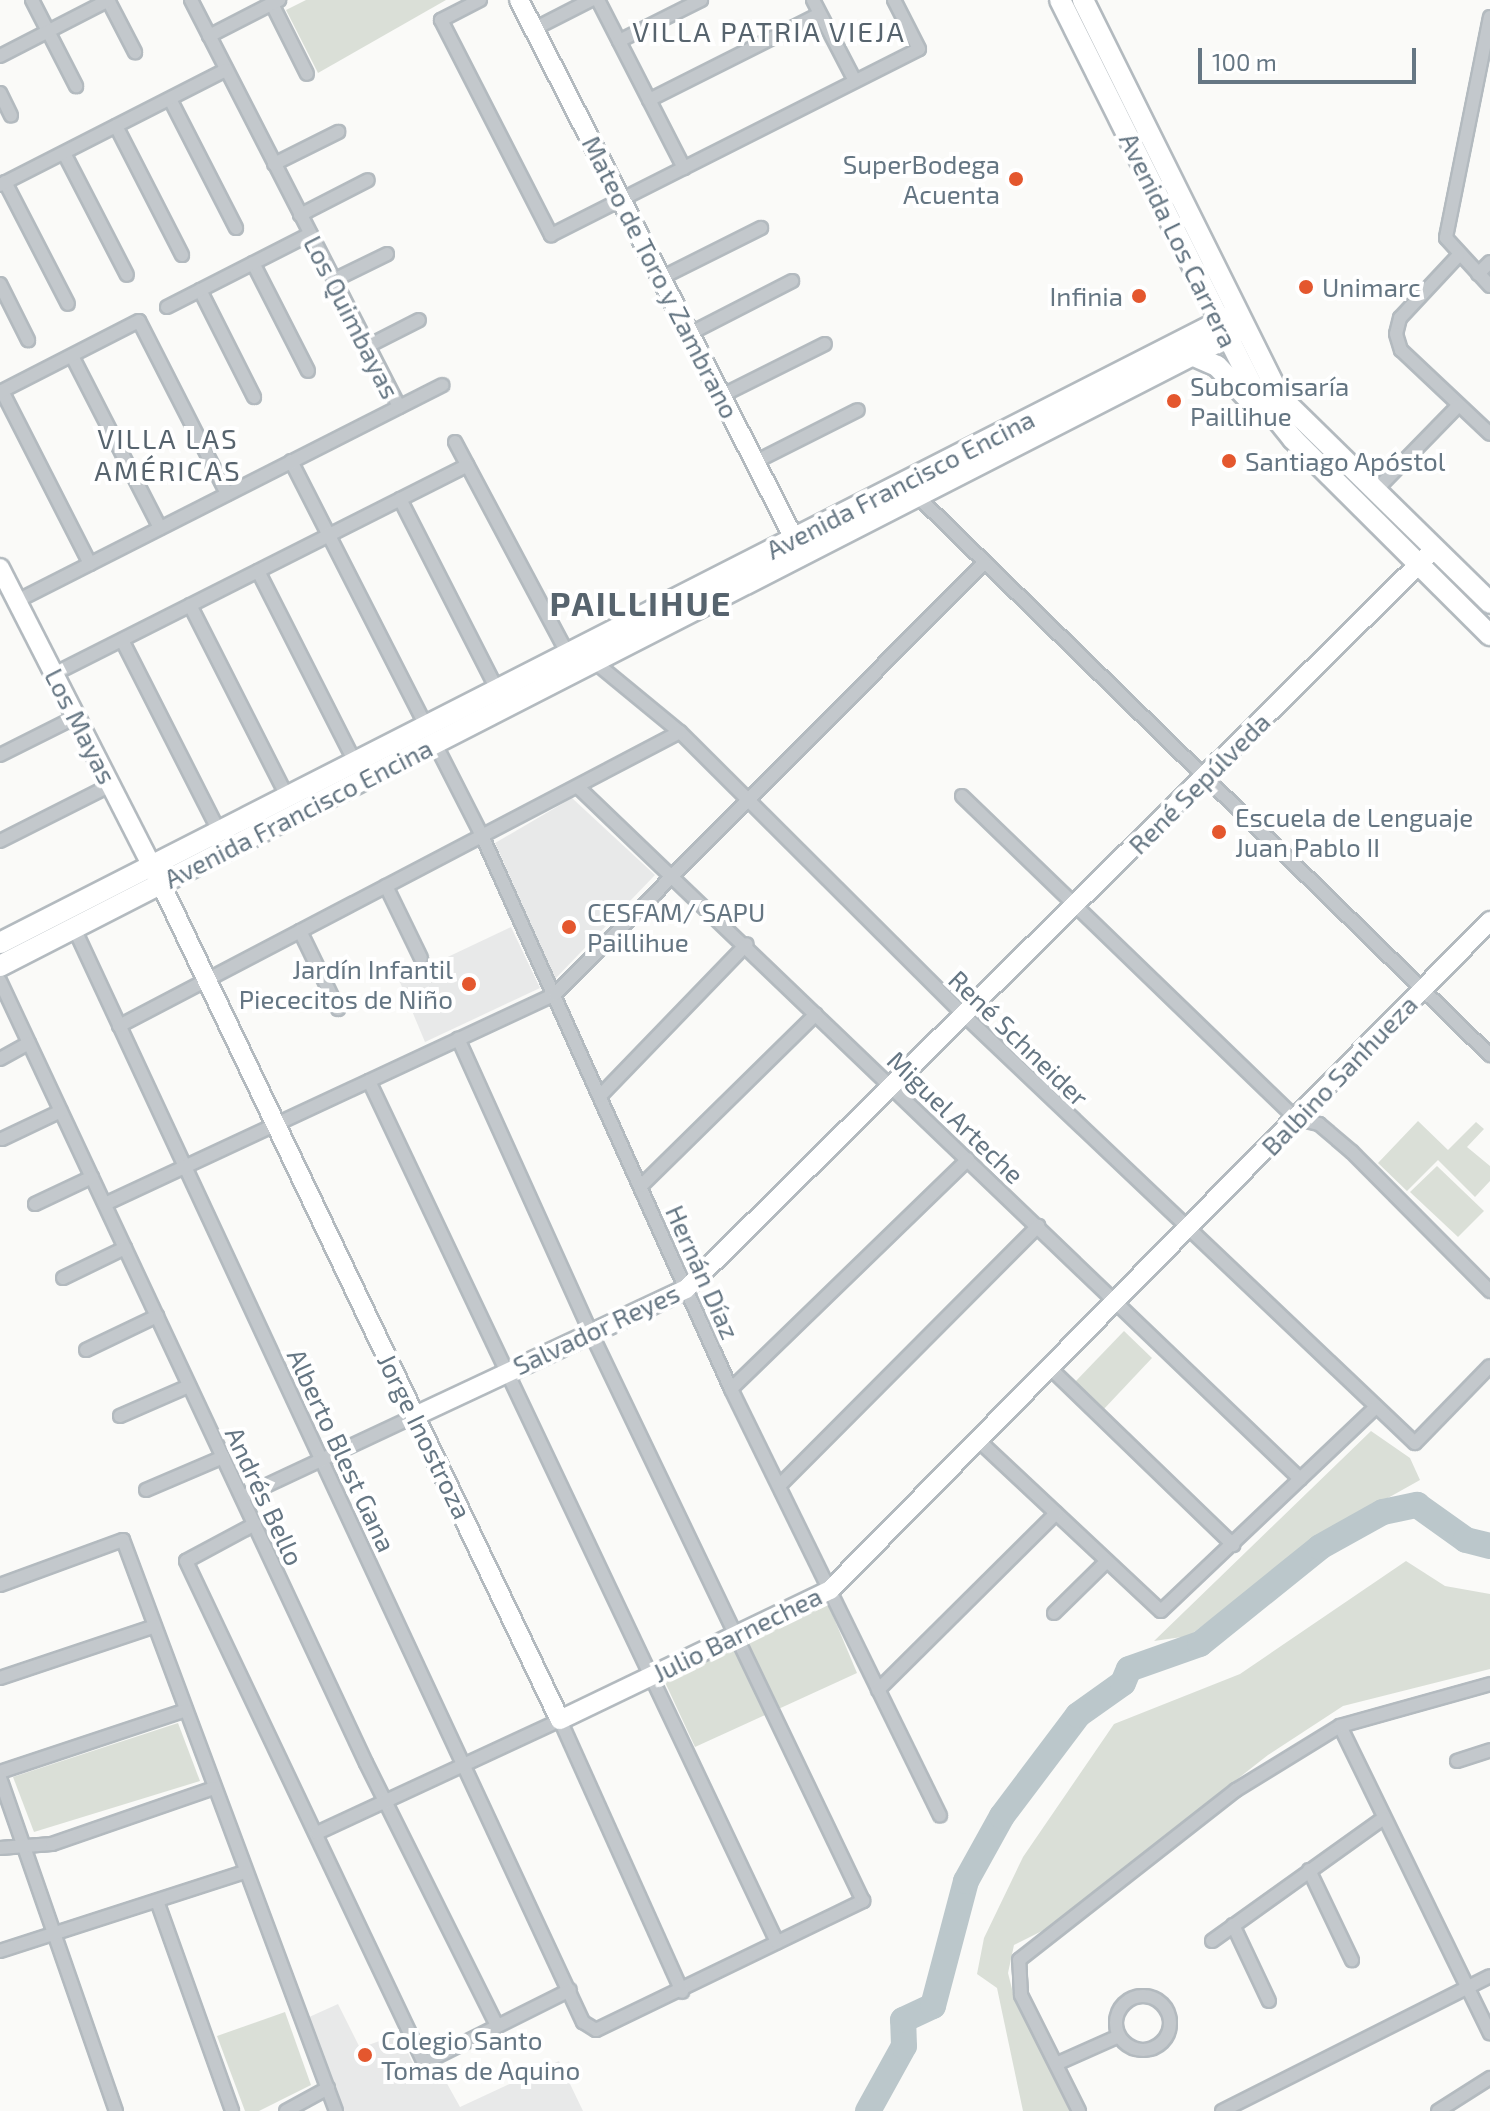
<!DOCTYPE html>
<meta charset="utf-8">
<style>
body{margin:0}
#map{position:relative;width:1490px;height:2111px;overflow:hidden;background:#fafaf8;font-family:"Exo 2",sans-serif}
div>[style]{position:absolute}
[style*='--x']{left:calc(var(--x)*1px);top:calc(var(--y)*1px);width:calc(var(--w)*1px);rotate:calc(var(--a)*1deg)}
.built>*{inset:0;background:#e8e9e9}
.green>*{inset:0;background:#dadfd7}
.river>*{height:26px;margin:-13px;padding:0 13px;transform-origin:13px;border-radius:13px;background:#bbc7cb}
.roads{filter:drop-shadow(2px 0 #b3babf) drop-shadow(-2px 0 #b3babf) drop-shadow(0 2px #b3babf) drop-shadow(0 -2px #b3babf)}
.street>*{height:12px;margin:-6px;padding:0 6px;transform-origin:6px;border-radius:6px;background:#c3c8cc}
.street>.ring{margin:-6px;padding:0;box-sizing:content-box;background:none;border:12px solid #c3c8cc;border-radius:50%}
.secondary>*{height:18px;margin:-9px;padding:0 9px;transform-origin:9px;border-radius:9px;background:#fff}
.primary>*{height:20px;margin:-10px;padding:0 10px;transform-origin:10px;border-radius:10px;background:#fff}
.dots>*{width:22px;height:22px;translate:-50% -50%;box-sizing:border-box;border:4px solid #fff;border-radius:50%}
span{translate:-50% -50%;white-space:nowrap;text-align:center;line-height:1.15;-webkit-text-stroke:8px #fff;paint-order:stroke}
.poi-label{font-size:26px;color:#657683}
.right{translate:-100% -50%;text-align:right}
.left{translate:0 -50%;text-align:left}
.street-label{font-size:26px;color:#657683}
.neighbourhood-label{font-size:28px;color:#57646e;letter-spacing:2px}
.district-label{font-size:34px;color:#57646e;font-weight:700;letter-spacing:2px}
.scale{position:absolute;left:1198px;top:48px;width:218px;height:36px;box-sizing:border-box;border:4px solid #657683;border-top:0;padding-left:10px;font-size:24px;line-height:28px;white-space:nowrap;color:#657683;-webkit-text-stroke:6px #fff;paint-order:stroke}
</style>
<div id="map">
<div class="built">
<div style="clip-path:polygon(572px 798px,655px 875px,555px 979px,495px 843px)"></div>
<div style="clip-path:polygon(511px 927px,540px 988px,425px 1042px,399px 980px)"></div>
<div style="clip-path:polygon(338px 2004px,360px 2048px,399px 2034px,421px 2080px,440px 2071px,460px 2107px,559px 2061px,583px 2111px,342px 2111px,307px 2018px)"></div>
</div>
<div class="green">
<div style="clip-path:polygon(306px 0,446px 0,318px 73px,286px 10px)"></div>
<div style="clip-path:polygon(1418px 1121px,1448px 1150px,1476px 1122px,1484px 1129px,1467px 1147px,1490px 1166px,1490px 1181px,1475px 1197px,1438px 1160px,1407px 1191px,1378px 1163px)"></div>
<div style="clip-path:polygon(1437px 1166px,1484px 1211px,1458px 1237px,1410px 1192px)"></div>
<div style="clip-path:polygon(1124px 1331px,1152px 1358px,1103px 1410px,1074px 1383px)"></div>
<div style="clip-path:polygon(1371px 1431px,1410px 1458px,1420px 1480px,1320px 1536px,1189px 1636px,1154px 1641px)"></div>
<div style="clip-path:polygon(1406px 1561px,1445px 1586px,1490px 1594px,1490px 1669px,1343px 1706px,1268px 1755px,1046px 1929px,1014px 1945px,1008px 1973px,1014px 1997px,1070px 2111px,1023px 2111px,997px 1988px,977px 1974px,984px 1938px,1023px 1857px,1114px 1724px,1240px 1674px)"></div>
<div style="clip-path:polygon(828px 1604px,857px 1673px,695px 1747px,664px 1680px)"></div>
<div style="clip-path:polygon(178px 1723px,200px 1781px,34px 1832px,13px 1777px)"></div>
<div style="clip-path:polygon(285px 2012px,311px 2085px,259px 2111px,245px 2111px,217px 2036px)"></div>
</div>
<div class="river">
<div style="--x:868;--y:2111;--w:74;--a:-61"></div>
<div style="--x:904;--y:2046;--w:26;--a:-92"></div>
<div style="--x:903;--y:2020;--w:33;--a:-25"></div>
<div style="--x:933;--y:2006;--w:129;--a:-75.2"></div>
<div style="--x:966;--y:1881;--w:74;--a:-61"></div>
<div style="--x:1002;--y:1816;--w:126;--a:-53"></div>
<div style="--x:1078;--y:1715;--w:55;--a:-35.4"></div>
<div style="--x:1123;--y:1683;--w:15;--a:-67"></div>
<div style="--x:1129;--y:1669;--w:75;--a:-19.4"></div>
<div style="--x:1200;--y:1644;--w:154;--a:-38.9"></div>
<div style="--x:1320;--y:1547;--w:72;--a:-29.1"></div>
<div style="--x:1383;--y:1512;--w:35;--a:-12"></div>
<div style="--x:1417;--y:1505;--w:60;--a:35.5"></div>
<div style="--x:1466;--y:1540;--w:25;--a:14"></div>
</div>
<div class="roads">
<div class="street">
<div style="--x:32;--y:0;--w:97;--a:62.9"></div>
<div style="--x:108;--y:0;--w:59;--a:62.6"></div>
<div style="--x:191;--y:0;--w:457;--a:62.9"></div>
<div style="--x:480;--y:0;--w:44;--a:152.9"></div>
<div style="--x:441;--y:20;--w:242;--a:62.9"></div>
<div style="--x:551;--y:235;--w:412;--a:-26.8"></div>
<div style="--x:919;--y:49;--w:55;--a:-117"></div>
<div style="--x:598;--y:0;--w:189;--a:62.9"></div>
<div style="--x:813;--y:0;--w:91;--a:62.6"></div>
<div style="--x:272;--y:4;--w:78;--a:63.4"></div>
<div style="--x:1490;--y:17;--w:225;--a:101.3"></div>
<div style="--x:1446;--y:238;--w:65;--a:47.5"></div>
<div style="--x:534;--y:29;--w:64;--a:-27"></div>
<div style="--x:209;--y:36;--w:79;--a:-27.2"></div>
<div style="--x:619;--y:41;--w:92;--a:-26.6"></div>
<div style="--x:0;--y:56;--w:123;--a:-27.2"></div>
<div style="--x:0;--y:93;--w:25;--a:64"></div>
<div style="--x:170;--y:99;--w:145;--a:62.9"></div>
<div style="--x:649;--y:100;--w:191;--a:-26.7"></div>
<div style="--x:116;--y:126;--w:145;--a:62.9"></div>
<div style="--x:64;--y:153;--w:137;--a:62.7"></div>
<div style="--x:274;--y:164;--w:72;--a:-26.6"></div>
<div style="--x:5;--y:182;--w:137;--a:62.7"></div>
<div style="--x:0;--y:185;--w:254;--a:-27"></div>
<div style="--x:300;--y:215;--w:76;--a:-27.2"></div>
<div style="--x:1458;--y:256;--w:85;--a:133.1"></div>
<div style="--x:1400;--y:318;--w:16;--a:104"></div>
<div style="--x:1396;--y:334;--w:17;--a:73"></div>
<div style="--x:1401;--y:350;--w:122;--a:43.3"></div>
<div style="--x:253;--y:263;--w:121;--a:63"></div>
<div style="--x:1478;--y:274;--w:17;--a:-45"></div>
<div style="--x:661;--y:278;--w:112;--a:-26.6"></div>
<div style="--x:334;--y:280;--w:59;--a:-26.1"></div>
<div style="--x:0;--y:284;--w:63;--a:63.4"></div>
<div style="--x:200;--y:290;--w:120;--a:63.2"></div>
<div style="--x:167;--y:307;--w:161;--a:-27"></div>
<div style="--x:689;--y:334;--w:116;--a:-27.2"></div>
<div style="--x:368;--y:346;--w:57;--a:-27"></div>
<div style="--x:72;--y:356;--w:193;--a:62.9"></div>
<div style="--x:2;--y:391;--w:194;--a:63"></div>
<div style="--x:0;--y:392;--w:156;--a:-27.1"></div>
<div style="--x:139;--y:321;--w:194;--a:63"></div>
<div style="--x:721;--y:396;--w:116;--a:-26.6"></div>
<div style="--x:455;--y:442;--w:242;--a:62"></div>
<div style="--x:291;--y:461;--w:423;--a:63"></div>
<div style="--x:483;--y:838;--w:604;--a:65.77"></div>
<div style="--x:731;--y:1389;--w:475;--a:63.9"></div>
<div style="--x:755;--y:462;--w:115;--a:-26.8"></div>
<div style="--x:1374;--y:492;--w:120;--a:-45.7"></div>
<div style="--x:914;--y:493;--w:805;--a:44.3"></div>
<div style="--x:400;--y:499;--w:213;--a:63"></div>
<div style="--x:258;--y:571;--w:214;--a:63.1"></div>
<div style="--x:17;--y:601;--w:477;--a:-26.9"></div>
<div style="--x:190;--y:605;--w:214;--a:63.1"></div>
<div style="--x:122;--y:640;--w:214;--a:63.1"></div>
<div style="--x:591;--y:659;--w:115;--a:39.4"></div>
<div style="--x:680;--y:732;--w:402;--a:44.9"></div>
<div style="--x:965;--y:1016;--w:620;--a:43.5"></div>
<div style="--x:1415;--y:1443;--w:107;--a:-45.8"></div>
<div style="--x:54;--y:674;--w:463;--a:-26.8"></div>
<div style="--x:0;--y:755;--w:85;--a:-26.6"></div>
<div style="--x:579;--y:788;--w:999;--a:43.78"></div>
<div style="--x:962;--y:796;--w:465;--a:44"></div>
<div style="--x:1297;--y:1119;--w:23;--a:13"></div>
<div style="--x:1319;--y:1124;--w:43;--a:40.3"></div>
<div style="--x:1352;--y:1152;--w:196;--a:45.2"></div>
<div style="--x:0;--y:841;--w:124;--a:-26.8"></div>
<div style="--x:386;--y:886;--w:80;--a:64.1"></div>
<div style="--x:74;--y:928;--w:1207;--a:65.05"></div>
<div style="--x:583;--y:2022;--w:15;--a:32"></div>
<div style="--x:596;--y:2030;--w:297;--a:-25.8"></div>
<div style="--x:863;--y:1901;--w:630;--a:-115.59"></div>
<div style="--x:591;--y:1333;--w:323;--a:-114.3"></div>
<div style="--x:300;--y:931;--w:87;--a:64"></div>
<div style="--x:0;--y:981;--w:863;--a:64.92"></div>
<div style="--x:366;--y:1763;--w:294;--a:63.5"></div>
<div style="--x:119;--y:1026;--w:633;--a:-27.66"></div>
<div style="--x:0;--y:1059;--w:33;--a:-29"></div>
<div style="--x:369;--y:1081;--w:953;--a:64.65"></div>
<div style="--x:600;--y:1096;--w:211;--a:-46"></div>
<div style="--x:2;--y:1139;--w:65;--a:-25.4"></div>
<div style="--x:641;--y:1186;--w:245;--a:-44.5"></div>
<div style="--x:35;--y:1204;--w:63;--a:-25.3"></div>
<div style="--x:105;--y:1204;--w:497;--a:-25"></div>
<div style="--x:555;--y:994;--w:608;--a:-45.13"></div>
<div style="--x:63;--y:1278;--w:69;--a:-25.8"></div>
<div style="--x:86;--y:1350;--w:79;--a:-25.6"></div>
<div style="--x:1050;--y:1368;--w:255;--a:44"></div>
<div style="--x:731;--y:1389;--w:330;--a:-44.1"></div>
<div style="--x:120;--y:1416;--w:75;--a:-23.5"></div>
<div style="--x:978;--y:1440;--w:250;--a:43.1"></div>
<div style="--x:1161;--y:1611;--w:294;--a:-43.5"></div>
<div style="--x:780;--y:1485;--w:366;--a:-45.1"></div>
<div style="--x:146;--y:1490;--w:84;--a:-23.2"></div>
<div style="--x:242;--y:1497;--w:191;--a:-25.1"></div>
<div style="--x:255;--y:1524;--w:78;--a:151.8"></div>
<div style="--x:186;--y:1561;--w:556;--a:64.63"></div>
<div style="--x:424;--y:2063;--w:163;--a:-26.6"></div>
<div style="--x:0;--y:1585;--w:131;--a:-20.1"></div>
<div style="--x:123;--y:1540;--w:609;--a:69.54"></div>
<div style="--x:1054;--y:1613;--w:74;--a:-44.5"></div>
<div style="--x:0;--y:1678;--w:163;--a:-18.5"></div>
<div style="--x:878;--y:1690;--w:251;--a:-44.8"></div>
<div style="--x:1340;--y:1726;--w:342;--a:64"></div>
<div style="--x:1457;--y:1761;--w:35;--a:-18"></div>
<div style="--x:0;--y:1772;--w:196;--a:-18.4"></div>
<div style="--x:0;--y:1778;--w:353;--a:70.8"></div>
<div style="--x:317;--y:1833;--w:268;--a:-24.9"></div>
<div style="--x:560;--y:1720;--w:298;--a:65.8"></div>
<div style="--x:0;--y:1848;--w:52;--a:-4.4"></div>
<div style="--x:52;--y:1844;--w:171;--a:-19.1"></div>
<div style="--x:1309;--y:1870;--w:100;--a:64.5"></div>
<div style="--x:157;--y:1901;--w:223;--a:70.3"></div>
<div style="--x:1233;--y:1925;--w:84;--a:64.7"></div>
<div style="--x:1212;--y:1941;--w:211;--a:-35.6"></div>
<div style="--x:0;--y:1951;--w:257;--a:-17.9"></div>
<div class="ring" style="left:1116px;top:1996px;width:42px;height:42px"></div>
<div style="--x:1056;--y:2064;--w:67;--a:-23.9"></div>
<div style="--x:286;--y:2111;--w:48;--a:-28.7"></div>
<div style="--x:1079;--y:2111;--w:130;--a:-116.6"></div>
<div style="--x:1021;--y:1995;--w:35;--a:-93"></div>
<div style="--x:1019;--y:1960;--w:276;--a:-38.1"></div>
<div style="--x:1236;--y:1790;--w:122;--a:-31.6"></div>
<div style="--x:1340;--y:1726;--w:156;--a:-15.6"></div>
<div style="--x:1222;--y:2111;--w:300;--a:-26.7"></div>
<div style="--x:1438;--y:2111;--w:62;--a:-32.4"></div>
</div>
<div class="secondary">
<div style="--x:519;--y:0;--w:615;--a:62.94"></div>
<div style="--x:0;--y:568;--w:355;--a:63"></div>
<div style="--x:161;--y:884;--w:926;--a:64.49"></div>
<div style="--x:560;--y:1720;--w:300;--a:-25.7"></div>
<div style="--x:830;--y:1590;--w:940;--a:-45.39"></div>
<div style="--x:415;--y:1416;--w:299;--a:-25.1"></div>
<div style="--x:686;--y:1289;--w:1052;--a:-44.69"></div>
</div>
<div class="primary">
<div style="--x:1060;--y:0;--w:439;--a:63.5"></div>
<div style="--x:1256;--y:393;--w:59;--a:51.2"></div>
<div style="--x:1293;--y:439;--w:278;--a:44.9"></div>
<div style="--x:1083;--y:0;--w:445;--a:63.6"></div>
<div style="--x:1281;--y:398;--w:293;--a:44.4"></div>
<div style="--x:1192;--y:355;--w:27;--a:24"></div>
<div style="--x:1217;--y:366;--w:57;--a:46.4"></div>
<div style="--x:0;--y:943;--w:1387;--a:-27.01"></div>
<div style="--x:0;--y:966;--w:1398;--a:-27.12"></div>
</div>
</div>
<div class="dots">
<div style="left:1016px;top:179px;background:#e4572e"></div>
<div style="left:1306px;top:287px;background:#e4572e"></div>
<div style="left:1139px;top:296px;background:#e4572e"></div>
<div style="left:1174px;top:401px;background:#e4572e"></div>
<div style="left:1229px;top:461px;background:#e4572e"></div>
<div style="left:1219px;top:832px;background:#e4572e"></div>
<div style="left:569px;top:927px;background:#e4572e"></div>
<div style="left:469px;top:984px;background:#e4572e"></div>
<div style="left:365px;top:2055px;background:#e4572e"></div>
</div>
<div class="poi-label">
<span class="right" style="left:1000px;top:179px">SuperBodega<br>Acuenta</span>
<span class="left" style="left:1322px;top:287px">Unimarc</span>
<span class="right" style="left:1123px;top:296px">Infinia</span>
<span class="left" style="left:1190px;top:401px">Subcomisaría<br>Paillihue</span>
<span class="left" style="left:1245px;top:461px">Santiago Apóstol</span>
<span class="left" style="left:1235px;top:832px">Escuela de Lenguaje<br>Juan Pablo II</span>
<span class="left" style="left:587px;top:927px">CESFAM/ SAPU<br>Paillihue</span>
<span class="right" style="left:453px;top:984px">Jardín Infantil<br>Piececitos de Niño</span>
<span class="left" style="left:381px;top:2055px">Colegio Santo<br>Tomas de Aquino</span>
</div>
<div class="street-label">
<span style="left:1179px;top:240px;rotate:64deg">Avenida Los Carrera</span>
<span style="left:661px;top:277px;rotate:63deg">Mateo de Toro y Zambrano</span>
<span style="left:352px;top:317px;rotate:63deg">Los Quimbayas</span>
<span style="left:900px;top:484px;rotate:-27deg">Avenida Francisco Encina</span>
<span style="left:81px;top:726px;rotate:63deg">Los Mayas</span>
<span style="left:1199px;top:783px;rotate:-45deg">René Sepúlveda</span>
<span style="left:298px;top:813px;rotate:-27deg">Avenida Francisco Encina</span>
<span style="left:1019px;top:1038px;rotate:44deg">René Schneider</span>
<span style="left:1339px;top:1075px;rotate:-46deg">Balbino Sanhueza</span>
<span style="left:956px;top:1117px;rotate:44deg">Miguel Arteche</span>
<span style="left:703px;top:1272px;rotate:66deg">Hernán Díaz</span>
<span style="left:596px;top:1329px;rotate:-25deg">Salvador Reyes</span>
<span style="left:425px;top:1436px;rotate:64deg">Jorge Inostroza</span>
<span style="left:342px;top:1450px;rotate:65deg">Alberto Blest Gana</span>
<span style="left:265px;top:1496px;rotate:65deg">Andrés Bello</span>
<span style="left:737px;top:1634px;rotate:-26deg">Julio Barnechea</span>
</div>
<div class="neighbourhood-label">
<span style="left:769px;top:31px">VILLA PATRIA VIEJA</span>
<span style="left:168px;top:454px">VILLA LAS<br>AMÉRICAS</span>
</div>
<div class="district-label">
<span style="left:641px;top:603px">PAILLIHUE</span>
</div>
<div class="scale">100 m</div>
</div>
